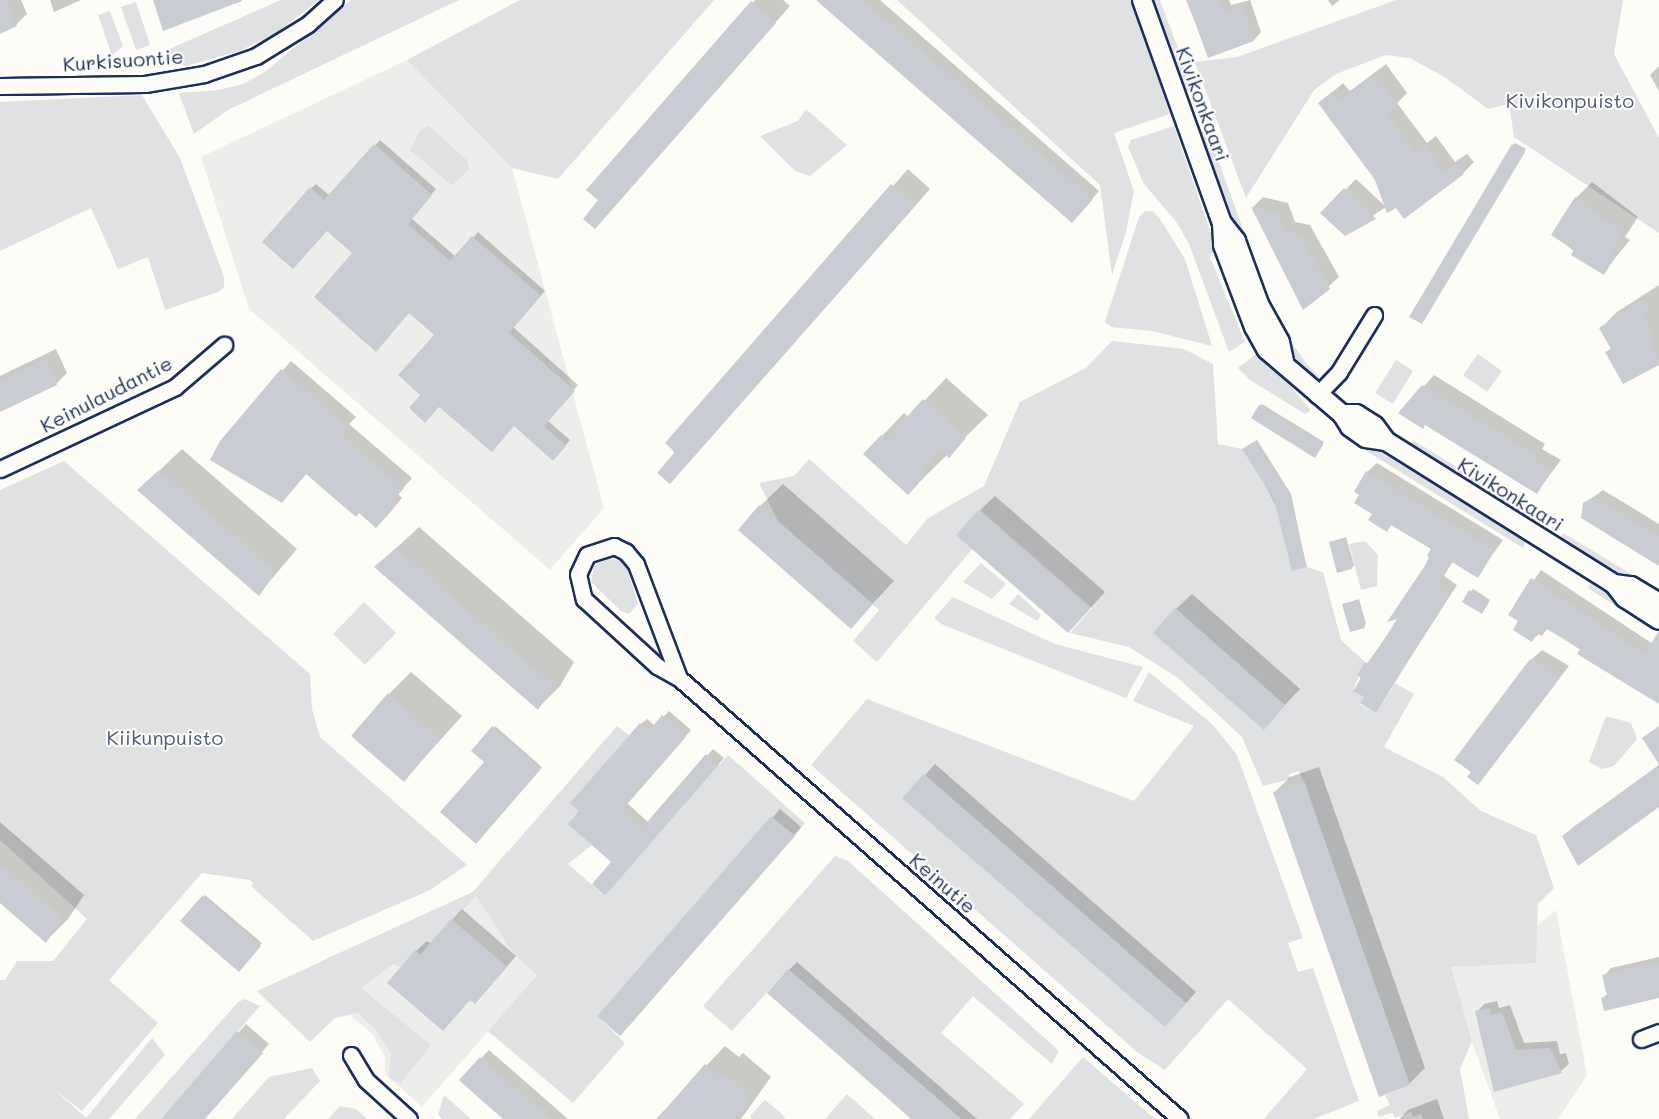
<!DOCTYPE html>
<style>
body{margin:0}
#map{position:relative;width:1659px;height:1119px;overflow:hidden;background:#fdfcf7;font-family:Mali,sans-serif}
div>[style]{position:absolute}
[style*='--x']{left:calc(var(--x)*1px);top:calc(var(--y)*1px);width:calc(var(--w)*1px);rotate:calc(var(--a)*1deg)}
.built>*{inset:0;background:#edeeec}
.green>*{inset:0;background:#e0e1e3}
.shadow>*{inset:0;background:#0003}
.building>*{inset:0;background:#c9ccd3}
.roads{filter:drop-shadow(2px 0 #1b2f5e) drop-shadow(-2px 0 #1b2f5e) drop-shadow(0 2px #1b2f5e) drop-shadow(0 -2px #1b2f5e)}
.minor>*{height:15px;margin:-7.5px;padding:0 7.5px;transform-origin:7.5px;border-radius:7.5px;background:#fdfcf7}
.tertiary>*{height:18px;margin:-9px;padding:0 9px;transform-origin:9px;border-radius:9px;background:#fdfcf7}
span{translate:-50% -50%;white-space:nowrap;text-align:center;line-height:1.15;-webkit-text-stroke:4.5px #fdfcf7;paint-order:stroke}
.street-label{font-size:20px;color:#1b2f5e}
.park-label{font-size:20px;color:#4c5c7f}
</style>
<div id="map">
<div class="built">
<div style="clip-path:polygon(407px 60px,512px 168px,604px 508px,550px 570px,249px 309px,201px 157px)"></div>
<div style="clip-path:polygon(507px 851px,598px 905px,422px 1107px,385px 1074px,385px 1057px,372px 1034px,352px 1017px,321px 961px,473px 892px)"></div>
<div style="clip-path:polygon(1556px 910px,1587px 1075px,1558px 1119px,1500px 1119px,1429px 924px,1505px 952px)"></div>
</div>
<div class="green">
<div style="clip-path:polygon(281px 0,319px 0,275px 34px,239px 51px,186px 66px,171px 59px,167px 50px)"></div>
<div style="clip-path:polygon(351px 0,459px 0,228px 110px,194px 134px,179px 93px,218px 90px,243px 84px,265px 72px)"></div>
<div style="clip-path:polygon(520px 0,714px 0,558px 179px,512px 168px,407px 60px)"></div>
<div style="clip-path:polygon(897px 0,1131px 0,1170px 114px,1114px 133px,1134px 191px,1126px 232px,1112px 275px,1100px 185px)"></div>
<div style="clip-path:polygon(1153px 0,1160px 0,1193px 89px,1186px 92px)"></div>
<div style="clip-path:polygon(1396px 0,1623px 0,1614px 54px,1659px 138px,1659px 233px,1514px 137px,1509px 104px,1488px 109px,1446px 78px,1410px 58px,1386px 55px,1336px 74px,1314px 90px,1246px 198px,1195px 62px,1237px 57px)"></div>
<div style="clip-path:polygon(136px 2px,150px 45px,136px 50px,121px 7px)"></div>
<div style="clip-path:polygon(110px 11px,123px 46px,112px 56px,98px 15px)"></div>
<div style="clip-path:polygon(142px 95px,180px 158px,224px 277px,224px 287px,218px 292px,165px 310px,148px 257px,118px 269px,91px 208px,0 251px,0 102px)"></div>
<div style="clip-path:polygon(806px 109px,847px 145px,810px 176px,795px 171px,760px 136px,798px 121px)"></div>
<div style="clip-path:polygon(429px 126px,467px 160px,469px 169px,454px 184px,450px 184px,410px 150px,420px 130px)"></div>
<div style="clip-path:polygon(1174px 126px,1217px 251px,1209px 255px,1245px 342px,1229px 352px,1189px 244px,1177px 223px,1144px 184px,1128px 147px,1131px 140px)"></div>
<div style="clip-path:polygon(1207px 129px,1247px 240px,1242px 242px,1200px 132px)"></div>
<div style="clip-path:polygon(1145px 211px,1153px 211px,1160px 219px,1185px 259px,1212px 346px,1152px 331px,1111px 327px,1105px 322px,1139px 217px)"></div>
<div style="clip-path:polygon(1287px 336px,1306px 363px,1319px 377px,1312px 376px,1298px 361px,1282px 339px)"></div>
<div style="clip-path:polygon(1112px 341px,1184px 349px,1213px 364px,1218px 444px,1242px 449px,1274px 499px,1307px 567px,1323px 572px,1341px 640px,1365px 662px,1353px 690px,1364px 697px,1360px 704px,1376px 713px,1395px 683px,1414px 694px,1384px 747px,1443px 777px,1481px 811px,1536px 835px,1554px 888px,1538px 904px,1536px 963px,1451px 967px,1472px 1041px,1460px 1069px,1469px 1119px,1423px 1119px,1421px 1114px,1413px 1117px,1411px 1112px,1395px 1118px,1392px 1113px,1379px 1117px,1377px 1111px,1390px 1105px,1385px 1095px,1410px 1085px,1299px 771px,1289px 774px,1290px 779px,1263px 786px,1242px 737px,1178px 678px,1129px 647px,1070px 633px,1092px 608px,980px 510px,958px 535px,973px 548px,877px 662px,853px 641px,879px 610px,778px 521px,759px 483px,794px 476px,809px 459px,906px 545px,928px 518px,984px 486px,1020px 402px,1086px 368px)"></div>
<div style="clip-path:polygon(1260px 351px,1310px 409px,1309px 412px,1305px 414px,1250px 380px,1238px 368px)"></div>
<div style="clip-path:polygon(1478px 354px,1502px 371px,1487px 392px,1463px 375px)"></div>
<div style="clip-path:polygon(1396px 360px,1413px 371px,1393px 404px,1375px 393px)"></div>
<div style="clip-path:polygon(1413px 440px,1538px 517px,1544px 522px,1543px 529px,1446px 468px,1411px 443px)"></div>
<div style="clip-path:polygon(1363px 441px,1526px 541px,1523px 548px,1360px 447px)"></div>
<div style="clip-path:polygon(64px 461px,310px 674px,312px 709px,320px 737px,467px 865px,430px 890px,313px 941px,251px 886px,254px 884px,250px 880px,202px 873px,109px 980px,158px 1023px,82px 1111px,55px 1090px,86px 1118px,152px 1038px,165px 1055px,109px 1119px,0 1119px,0 980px,5px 980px,17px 961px,53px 961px,87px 919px,0 840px,0 490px)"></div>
<div style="clip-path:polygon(1563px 533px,1633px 575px,1638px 584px,1561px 538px)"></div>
<div style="clip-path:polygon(1365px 541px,1378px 555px,1377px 586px,1361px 590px,1349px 544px)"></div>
<div style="clip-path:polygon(610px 558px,620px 561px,628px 571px,638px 604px,629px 614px,621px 611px,591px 582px,594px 566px)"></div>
<div style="clip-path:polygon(981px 563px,1006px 584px,992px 599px,963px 582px)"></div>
<div style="clip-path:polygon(1590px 584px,1626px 606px,1624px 611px,1588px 588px)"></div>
<div style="clip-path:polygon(1018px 594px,1041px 615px,1037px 621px,1009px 604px)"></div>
<div style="clip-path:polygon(953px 597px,1055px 644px,1143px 667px,1126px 698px,941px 624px,934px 618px)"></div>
<div style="clip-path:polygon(364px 602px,396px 633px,365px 665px,333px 634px)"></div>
<div style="clip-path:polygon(1149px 672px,1213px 725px,1237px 755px,1303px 938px,1288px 943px,1298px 972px,1313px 968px,1359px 1101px,1314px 1119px,1264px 1119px,1307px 1069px,1228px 999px,1165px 1070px,1137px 1052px,811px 765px,867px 699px,1134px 801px,1194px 726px,1133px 701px)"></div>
<div style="clip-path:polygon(1606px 716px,1631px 723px,1637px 739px,1614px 766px,1602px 769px,1589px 762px)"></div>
<div style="clip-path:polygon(617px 726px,630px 736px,579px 811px,592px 845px,568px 864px,605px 896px,728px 755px,805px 823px,795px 836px,771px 816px,597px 1016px,625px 1043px,573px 1103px,488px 1031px,537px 975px,514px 954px,476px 896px,420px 955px,415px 951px,400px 967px,393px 964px,361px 988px,431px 1045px,401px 1083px,389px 1078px,391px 1053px,375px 1029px,358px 1013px,335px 1018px,310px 1042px,257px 991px,473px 892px)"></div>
<div style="clip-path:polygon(835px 856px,848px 861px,1059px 1051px,1052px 1064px,973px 996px,941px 1033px,1024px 1104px,1010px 1119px,961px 1119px,788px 969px,732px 1031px,703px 1006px)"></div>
<div style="clip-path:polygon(245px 999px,260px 1006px,161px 1119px,135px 1119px,238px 1002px)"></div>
<div style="clip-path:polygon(1083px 1057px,1155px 1119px,1029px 1119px)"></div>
<div style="clip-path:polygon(312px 1068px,320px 1081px,284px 1119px,232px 1119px,269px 1077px)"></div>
<div style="clip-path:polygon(847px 1094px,875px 1119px,825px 1119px)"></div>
<div style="clip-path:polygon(444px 1095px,471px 1119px,442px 1119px,438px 1115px)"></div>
<div style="clip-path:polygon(765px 1100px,782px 1114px,785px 1119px,752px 1119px,750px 1116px)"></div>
<div style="clip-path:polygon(340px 1106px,356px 1109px,368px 1119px,328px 1119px)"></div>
</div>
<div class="shadow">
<div style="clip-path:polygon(0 0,21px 0,27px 14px,16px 25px,0 32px)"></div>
<div style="clip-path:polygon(50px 0,81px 0,54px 12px)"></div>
<div style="clip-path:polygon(755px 0,783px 0,790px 6px,595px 227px,600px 200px)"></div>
<div style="clip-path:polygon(818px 0,880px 0,1099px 191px,1080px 213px)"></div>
<div style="clip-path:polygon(1186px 0,1229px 0,1231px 5px,1250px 0,1261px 32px,1254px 40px,1209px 56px)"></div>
<div style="clip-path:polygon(1328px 0,1340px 0,1332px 6px)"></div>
<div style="clip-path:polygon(1386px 64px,1407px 93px,1397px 103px,1427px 143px,1436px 136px,1455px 162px,1467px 154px,1474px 162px,1463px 173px,1376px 179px,1320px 103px,1343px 83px,1350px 91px)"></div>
<div style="clip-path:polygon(1659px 66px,1659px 91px,1650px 75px)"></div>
<div style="clip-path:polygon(380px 140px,436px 189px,411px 218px,456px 257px,478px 232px,545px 291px,513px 327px,578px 385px,547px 420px,570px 440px,558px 454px,514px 425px,440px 405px,422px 395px,436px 335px,354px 253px,311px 188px,316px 184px,330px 196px)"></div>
<div style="clip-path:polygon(1515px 143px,1526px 149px,1424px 320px,1513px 145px)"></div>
<div style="clip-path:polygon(908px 169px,930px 189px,685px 466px,667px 443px)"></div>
<div style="clip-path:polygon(1356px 179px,1386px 207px,1345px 234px,1323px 213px)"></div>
<div style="clip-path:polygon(1592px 182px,1638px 217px,1625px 237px,1630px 240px,1603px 273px,1553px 235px,1576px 198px)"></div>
<div style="clip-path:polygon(1263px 197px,1288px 203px,1295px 222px,1310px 225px,1339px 277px,1304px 308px,1253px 207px)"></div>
<div style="clip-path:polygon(1659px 285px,1659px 363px,1623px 382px,1607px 352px,1612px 348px,1601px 328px,1617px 312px)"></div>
<div style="clip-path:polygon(56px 349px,67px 373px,56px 384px,0 410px,0 376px)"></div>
<div style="clip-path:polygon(291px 361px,356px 417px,349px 424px,412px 478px,398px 494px,402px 498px,386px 517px,307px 473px,291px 491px,221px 441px)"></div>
<div style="clip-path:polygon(1434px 375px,1545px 444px,1542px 449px,1561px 460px,1537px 492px,1426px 423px,1400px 413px)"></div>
<div style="clip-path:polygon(946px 378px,988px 415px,908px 493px,865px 454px,904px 413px,909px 417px)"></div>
<div style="clip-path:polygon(1262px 404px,1324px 442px,1316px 454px,1260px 406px)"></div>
<div style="clip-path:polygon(1257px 440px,1291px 494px,1306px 565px,1246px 447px)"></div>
<div style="clip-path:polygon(182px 449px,297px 549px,259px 594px,139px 490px)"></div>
<div style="clip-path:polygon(1377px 463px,1503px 540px,1477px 576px,1453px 561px,1444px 576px,1457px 585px,1376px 711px,1359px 675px,1400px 617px,1433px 549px,1392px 524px,1387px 530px,1361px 494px,1367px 472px)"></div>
<div style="clip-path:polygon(783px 484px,894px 581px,851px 627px,760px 506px)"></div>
<div style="clip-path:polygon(1603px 490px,1659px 524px,1659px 564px,1585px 503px)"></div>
<div style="clip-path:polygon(995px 496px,1105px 592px,1084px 615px,979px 511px)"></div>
<div style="clip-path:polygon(419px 527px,574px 662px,560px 686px,538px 708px,376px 567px)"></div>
<div style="clip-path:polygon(1346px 537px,1354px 565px,1352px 568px,1331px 542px)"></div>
<div style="clip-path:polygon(1541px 570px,1659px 648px,1659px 703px,1548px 628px,1531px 640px,1520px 620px,1510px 614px)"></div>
<div style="clip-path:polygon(1473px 589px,1490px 600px,1484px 610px,1471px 591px)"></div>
<div style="clip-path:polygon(1192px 594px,1300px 689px,1264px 727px,1176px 609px)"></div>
<div style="clip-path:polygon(1359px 599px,1366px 624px,1364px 626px,1344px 605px)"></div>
<div style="clip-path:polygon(1542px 650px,1569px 666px,1478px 783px,1531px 660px)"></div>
<div style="clip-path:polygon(411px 672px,462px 716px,404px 780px,389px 694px)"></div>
<div style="clip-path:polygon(669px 711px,691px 730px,627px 803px,649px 823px,713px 749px,724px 758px,611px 888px,613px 862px,570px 824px,641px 724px,647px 719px,655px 726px)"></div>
<div style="clip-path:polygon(495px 726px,542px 767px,476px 842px,486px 762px,473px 750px)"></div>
<div style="clip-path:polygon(935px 764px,1196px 992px,1176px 1014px,925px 775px)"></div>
<div style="clip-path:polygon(1659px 765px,1659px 805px,1564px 836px,1572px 828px)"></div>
<div style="clip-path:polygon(1319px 767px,1425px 1068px,1409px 1084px,1274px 793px,1290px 777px)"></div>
<div style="clip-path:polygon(780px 809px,801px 827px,628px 1027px,599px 1016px)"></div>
<div style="clip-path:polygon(0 822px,84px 895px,68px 919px,46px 941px,0 901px)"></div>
<div style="clip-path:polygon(205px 895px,262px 943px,239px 969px,183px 921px)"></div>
<div style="clip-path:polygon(462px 909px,516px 956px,486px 991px,471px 998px,443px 1029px,416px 951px,427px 941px,431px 944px)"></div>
<div style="clip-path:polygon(1659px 957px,1659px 996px,1603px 998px,1608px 993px,1604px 976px,1611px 968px)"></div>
<div style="clip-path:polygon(797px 962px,977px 1119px,914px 1119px,789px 970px)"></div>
<div style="clip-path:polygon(1497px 1001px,1499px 1008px,1510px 1005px,1524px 1043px,1557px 1041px,1560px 1054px,1566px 1053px,1569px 1064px,1561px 1071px,1495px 1090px,1477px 1012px,1484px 1004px)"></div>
<div style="clip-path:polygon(246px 1024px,269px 1044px,204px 1119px,163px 1119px)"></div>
<div style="clip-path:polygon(725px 1046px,739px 1057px,743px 1053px,771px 1077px,741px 1119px,656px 1119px)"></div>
<div style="clip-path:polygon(489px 1050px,568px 1119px,506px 1119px,461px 1080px)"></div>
<div style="clip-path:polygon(1437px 1099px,1444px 1119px,1399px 1119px,1408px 1110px)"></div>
</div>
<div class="building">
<div style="clip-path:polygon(0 0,6px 0,17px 26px,0 34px)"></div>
<div style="clip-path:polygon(153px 0,242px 0,242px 1px,163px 31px)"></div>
<div style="clip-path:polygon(816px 0,863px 0,1093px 199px,1072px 223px)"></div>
<div style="clip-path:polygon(1187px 0,1219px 0,1223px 12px,1242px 6px,1254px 41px,1208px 58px)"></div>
<div style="clip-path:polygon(751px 1px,776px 23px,595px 229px,583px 219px,598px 200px,586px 190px)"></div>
<div style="clip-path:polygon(1375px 74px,1398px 105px,1387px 113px,1416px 153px,1425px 146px,1444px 172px,1456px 163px,1464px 174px,1404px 219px,1396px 208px,1387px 213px,1375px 180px,1318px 103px,1332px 92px,1339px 101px)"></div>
<div style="clip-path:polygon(374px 144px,432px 195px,408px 224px,450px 261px,472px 236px,541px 296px,509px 333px,575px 391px,544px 426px,566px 446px,553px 461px,514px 426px,492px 452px,439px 407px,425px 423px,409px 408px,420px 395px,398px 375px,434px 335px,409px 313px,376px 352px,314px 297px,352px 253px,327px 231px,293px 269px,262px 242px,310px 187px,324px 200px)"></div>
<div style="clip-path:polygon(1512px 144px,1525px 152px,1422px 324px,1409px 317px)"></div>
<div style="clip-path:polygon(891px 184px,916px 205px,670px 484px,657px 473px,675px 452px,665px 443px)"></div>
<div style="clip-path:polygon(1344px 188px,1376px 219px,1345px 236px,1320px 213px)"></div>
<div style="clip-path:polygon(1575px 197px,1624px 233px,1611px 253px,1616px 256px,1604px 275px,1571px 255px,1574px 250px,1551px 235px)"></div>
<div style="clip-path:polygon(1251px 207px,1278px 213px,1284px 232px,1300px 235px,1330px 289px,1303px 310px)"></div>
<div style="clip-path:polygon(1643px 299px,1651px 313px,1644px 317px,1654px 336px,1649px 339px,1659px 365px,1623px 384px,1605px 352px,1611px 349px,1599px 328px)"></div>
<div style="clip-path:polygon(45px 359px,57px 385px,0 412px,0 380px)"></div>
<div style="clip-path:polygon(281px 369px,347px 427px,341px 435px,404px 488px,390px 504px,394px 508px,376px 528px,359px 513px,356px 517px,306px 474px,282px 503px,210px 460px,220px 441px)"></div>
<div style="clip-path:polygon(1422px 385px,1536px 455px,1533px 460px,1551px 471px,1537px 494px,1425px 425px,1423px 429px,1398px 413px)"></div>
<div style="clip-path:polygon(923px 399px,966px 438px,949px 458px,940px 449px,921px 470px,926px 475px,908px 495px,863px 454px,881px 435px,886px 440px)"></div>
<div style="clip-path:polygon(1259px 405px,1323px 445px,1315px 458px,1251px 418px)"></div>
<div style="clip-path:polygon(1255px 441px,1289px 496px,1307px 567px,1292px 571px,1274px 500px,1242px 449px)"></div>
<div style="clip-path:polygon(159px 470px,276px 572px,259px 596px,137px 490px)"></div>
<div style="clip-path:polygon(1366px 471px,1495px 550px,1478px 578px,1450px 561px,1436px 586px,1449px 594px,1376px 713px,1360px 703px,1364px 697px,1353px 691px,1361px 678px,1357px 675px,1365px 662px,1369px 664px,1397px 619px,1387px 622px,1430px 558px,1427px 556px,1431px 549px,1391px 525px,1387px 532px,1368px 520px,1372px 514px,1354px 503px,1359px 495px,1354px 492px)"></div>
<div style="clip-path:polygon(1594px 497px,1659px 537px,1659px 566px,1581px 518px,1583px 503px)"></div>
<div style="clip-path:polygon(759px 505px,873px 604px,851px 629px,738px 530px)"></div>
<div style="clip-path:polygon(978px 510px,1090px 609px,1068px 633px,956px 535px)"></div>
<div style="clip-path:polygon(1344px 538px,1352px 569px,1337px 573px,1329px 542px)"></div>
<div style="clip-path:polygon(396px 548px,553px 685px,538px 710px,374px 567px)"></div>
<div style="clip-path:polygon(1531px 578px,1644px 654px,1659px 631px,1659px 704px,1577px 654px,1580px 649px,1547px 629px,1542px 636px,1537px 633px,1532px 642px,1513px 630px,1518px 621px,1508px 615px)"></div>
<div style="clip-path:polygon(1469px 590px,1489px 602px,1482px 614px,1462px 602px)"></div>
<div style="clip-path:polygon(1357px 600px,1365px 628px,1350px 632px,1342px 604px)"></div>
<div style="clip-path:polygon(1175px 608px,1285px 705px,1264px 730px,1153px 633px)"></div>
<div style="clip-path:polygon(1530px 659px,1560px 678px,1478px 785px,1467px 777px,1471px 772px,1454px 760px)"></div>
<div style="clip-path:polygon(388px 693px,440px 739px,404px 782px,351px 736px)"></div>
<div style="clip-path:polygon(662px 715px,686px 737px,622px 810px,642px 828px,706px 754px,719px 765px,605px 896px,592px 884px,611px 862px,568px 824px,579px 811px,570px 803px,640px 723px,649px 731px)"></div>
<div style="clip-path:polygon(492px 726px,541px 769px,476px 844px,440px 812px,484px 762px,471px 751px)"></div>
<div style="clip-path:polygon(1659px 726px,1659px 764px,1642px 738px)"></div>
<div style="clip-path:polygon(1659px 765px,1659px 807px,1578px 866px,1562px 836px)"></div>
<div style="clip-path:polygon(924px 774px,1186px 1003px,1165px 1027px,902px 798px)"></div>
<div style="clip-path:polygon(1304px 781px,1410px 1085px,1379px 1097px,1273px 792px)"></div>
<div style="clip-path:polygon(771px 816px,795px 836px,620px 1036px,597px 1016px)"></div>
<div style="clip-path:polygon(0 863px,62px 918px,46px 943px,0 903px)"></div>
<div style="clip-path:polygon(202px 896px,261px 946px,239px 972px,180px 921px)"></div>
<div style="clip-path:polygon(451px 919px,507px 967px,475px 1004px,470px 1000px,443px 1031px,387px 983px,415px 950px,420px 955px)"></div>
<div style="clip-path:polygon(1659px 962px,1659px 998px,1604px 1011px,1601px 998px,1607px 996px,1602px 975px)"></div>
<div style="clip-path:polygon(788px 969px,961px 1119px,911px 1119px,867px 1080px,767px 993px)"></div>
<div style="clip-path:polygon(1489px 1008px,1491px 1015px,1502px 1012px,1516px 1050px,1550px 1048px,1562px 1073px,1494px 1092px,1475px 1011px)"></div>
<div style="clip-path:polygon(237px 1031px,263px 1053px,205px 1119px,161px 1119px)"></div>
<div style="clip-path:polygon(480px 1057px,551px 1119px,503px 1119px,479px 1098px,459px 1080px)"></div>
<div style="clip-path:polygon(705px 1064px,718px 1076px,722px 1072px,752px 1098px,734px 1119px,657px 1119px)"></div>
</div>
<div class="roads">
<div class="minor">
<div style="--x:0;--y:86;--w:145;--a:-0.8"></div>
<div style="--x:145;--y:84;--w:60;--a:-9.6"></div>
<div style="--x:204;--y:74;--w:55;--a:-19.1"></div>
<div style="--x:256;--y:56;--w:61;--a:-31.6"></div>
<div style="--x:308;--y:24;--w:36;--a:-42"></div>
<div style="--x:1317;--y:395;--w:32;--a:-46"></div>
<div style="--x:1339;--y:372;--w:67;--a:-58.4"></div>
<div style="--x:0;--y:469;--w:193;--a:-25.1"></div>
<div style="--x:175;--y:387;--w:65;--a:-40.6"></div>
<div style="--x:679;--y:678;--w:122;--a:-110.7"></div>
<div style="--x:636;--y:564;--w:16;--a:-130"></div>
<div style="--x:626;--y:552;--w:13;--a:-153"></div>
<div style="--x:614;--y:546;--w:28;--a:162"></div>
<div style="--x:587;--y:555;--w:21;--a:115"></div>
<div style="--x:578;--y:574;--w:26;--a:77"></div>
<div style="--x:584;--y:599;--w:99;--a:42.5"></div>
<div style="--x:657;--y:666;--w:25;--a:29"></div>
<div style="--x:679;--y:678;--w:667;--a:41.36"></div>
<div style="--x:1641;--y:1039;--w:19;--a:-21"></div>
<div style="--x:351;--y:1055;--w:29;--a:59"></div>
<div style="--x:366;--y:1080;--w:58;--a:42.2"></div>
</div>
<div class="tertiary">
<div style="--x:1142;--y:0;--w:237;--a:70.3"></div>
<div style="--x:1222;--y:223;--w:22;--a:87"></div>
<div style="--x:1223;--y:245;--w:88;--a:69.3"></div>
<div style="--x:1254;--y:327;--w:26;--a:61"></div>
<div style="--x:1267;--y:350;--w:99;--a:40.5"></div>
<div style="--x:1342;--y:414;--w:15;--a:58"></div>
<div style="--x:1350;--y:427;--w:19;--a:35"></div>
<div style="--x:1366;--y:438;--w:20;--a:9"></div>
<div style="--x:1222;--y:223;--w:23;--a:52"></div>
<div style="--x:1236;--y:241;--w:67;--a:69.9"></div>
<div style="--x:1259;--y:304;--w:43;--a:61.1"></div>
<div style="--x:1280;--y:342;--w:19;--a:78"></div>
<div style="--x:1342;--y:414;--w:14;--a:0"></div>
<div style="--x:1356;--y:414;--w:22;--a:32"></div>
<div style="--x:1375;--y:426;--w:19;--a:54"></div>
<div style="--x:1386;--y:441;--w:269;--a:32.1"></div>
<div style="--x:1614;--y:584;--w:18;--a:52"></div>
<div style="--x:1625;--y:598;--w:40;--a:32.9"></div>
<div style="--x:1614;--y:584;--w:17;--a:7"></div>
<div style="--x:1631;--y:586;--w:33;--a:31"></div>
</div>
</div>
<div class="street-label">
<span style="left:123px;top:60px;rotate:-4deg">Kurkisuontie</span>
<span style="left:1203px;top:104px;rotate:70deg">Kivikonkaari</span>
<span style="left:106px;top:394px;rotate:-27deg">Keinulaudantie</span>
<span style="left:1511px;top:494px;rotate:32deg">Kivikonkaari</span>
<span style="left:943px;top:883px;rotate:41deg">Keinutie</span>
</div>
<div class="park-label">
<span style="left:1570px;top:100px">Kivikonpuisto</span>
<span style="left:165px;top:737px">Kiikunpuisto</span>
</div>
</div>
